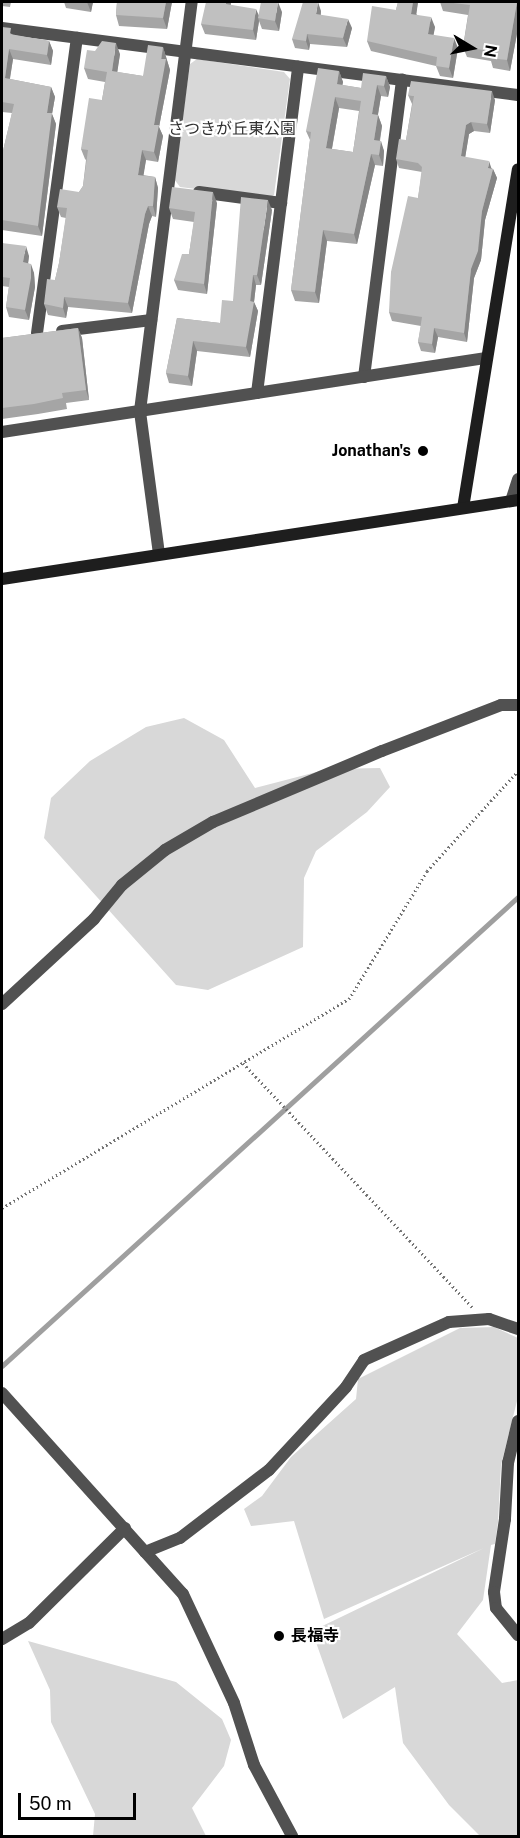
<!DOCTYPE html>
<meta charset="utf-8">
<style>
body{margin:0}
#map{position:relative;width:520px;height:1838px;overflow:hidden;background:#fff;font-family:"Public Sans","Noto Sans JP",sans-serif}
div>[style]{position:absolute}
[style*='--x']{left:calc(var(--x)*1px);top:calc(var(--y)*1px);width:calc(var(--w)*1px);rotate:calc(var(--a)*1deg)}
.green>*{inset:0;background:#d8d8d8}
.stream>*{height:4.5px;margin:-2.25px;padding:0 2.25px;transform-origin:2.25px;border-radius:2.25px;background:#9f9f9f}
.path>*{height:3px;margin-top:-1.5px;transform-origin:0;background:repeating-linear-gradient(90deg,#737373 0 1.5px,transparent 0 4.5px)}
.street>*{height:12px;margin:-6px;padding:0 6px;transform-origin:6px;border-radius:6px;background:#515151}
.secondary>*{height:12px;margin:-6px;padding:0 6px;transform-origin:6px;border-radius:6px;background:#1e1e1e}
.wall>*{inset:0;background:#a5a5a5}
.shaded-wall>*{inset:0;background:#868686}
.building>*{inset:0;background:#c0c0c0}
.dots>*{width:16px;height:16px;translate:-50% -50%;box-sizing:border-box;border:3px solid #fff;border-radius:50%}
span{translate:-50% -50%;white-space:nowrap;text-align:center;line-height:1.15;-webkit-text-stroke:4.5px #fff;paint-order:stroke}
.park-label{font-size:16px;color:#2f2f2f}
.poi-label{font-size:16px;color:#000;font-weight:700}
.right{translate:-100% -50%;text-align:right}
.left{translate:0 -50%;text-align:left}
.frame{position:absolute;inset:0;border:3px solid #000;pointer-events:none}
.north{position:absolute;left:442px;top:18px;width:60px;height:60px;-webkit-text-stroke:4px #fff;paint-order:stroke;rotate:100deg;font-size:16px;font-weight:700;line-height:24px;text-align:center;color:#000}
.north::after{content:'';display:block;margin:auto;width:21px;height:27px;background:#000;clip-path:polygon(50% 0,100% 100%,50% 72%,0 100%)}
.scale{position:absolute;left:18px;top:1793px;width:118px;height:27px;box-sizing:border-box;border:3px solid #000;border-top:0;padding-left:8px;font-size:18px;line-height:21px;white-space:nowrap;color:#000;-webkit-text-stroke:4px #fff;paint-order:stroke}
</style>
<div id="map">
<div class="green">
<div style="clip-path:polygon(197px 59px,284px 72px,290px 79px,274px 195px,268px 198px,180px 187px,174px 179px,190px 64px)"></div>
<div style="clip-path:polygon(184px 718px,224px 740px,255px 788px,328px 769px,380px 768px,390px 787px,367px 812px,316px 851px,304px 878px,303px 947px,208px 990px,176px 985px,44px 838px,51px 798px,90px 761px,146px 727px)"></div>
<div style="clip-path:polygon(494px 1327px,518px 1338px,518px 1397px,501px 1465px,498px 1522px,495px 1544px,491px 1545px,483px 1600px,457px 1634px,502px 1683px,518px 1680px,518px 1836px,480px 1836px,449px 1805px,403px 1743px,395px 1687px,343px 1719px,312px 1631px,484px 1548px,324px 1619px,294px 1521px,251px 1526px,244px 1509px,262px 1496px,291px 1457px,356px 1399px,358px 1379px,460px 1328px)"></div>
<div style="clip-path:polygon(28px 1641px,176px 1682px,222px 1719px,231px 1740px,224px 1766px,192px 1808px,206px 1836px,93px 1836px,95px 1814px,51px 1722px,50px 1690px)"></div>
</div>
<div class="stream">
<div style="--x:2;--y:1366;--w:697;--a:-42.27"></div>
</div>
<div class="path">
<div style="--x:243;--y:1063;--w:335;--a:46.8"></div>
<div style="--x:2;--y:1208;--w:405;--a:-31.1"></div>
<div style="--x:349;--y:999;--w:150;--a:-58.6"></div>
<div style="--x:427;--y:871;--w:135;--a:-47.7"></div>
</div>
<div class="street">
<div style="--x:2;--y:28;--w:520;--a:7.4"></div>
<div style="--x:199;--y:192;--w:83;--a:7.6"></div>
<div style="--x:62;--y:331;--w:90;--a:-7"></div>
<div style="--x:37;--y:333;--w:298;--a:-82.3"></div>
<div style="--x:364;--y:377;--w:300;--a:-82.7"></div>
<div style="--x:257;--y:393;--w:329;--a:-82.8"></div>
<div style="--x:2;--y:432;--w:490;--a:-8.7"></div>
<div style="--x:511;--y:501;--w:23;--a:-72"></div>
<div style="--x:159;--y:554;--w:144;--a:-97.6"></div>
<div style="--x:140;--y:411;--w:412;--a:-82.8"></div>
<div style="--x:2;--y:1004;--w:125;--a:-42.7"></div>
<div style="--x:94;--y:919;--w:44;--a:-50.5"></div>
<div style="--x:122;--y:885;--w:55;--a:-39.1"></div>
<div style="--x:165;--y:850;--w:56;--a:-30.3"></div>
<div style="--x:213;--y:822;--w:183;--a:-22.8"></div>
<div style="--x:382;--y:751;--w:128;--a:-21.1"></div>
<div style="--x:501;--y:705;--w:17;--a:0"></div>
<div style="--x:2;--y:1393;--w:270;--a:48"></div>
<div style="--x:183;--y:1594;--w:120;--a:64.9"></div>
<div style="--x:234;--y:1703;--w:65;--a:72.1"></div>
<div style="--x:254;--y:1765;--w:81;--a:61.8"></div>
<div style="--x:518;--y:1421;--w:43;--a:103.4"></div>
<div style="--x:508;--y:1463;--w:56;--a:93.1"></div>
<div style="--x:505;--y:1519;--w:74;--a:98.6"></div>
<div style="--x:494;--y:1592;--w:16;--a:83"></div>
<div style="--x:496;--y:1608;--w:35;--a:51"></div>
<div style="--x:145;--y:1552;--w:38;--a:-22"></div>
<div style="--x:180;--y:1538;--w:112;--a:-37.4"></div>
<div style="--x:269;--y:1470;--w:113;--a:-47.1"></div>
<div style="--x:346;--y:1387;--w:32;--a:-56"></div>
<div style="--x:364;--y:1360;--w:93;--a:-24.1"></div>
<div style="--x:449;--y:1322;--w:40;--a:-4.3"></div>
<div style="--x:489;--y:1319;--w:31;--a:19"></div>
<div style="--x:2;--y:1639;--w:31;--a:-31"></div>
<div style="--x:29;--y:1623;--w:135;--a:-44.7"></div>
</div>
<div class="secondary">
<div style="--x:463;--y:508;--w:343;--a:-80.8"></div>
<div style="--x:2;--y:579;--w:522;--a:-8.7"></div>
</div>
<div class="wall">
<div style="clip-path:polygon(2px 2px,11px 2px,10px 7px,2px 6px)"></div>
<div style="clip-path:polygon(64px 2px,93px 2px,91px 12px,66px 8px)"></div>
<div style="clip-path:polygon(117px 2px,172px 2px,167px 29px,119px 26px,116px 15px)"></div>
<div style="clip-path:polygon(231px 2px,231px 5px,259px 16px,282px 12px,279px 31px,262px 29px,259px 21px,256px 40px,205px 34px,201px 24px)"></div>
<div style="clip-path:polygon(398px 2px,418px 2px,416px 14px,435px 27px,433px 35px,458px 48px,453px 78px,440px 76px,436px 66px,371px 51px,367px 41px,396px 10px)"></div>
<div style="clip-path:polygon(440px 2px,519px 2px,519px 23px,510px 71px,493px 68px,491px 61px,467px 57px,463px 47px,468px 15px,443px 11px)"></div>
<div style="clip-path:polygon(321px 11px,321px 15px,352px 28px,347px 47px,310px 44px,309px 50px,295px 48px,292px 39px)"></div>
<div style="clip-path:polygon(2px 27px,13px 35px,49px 41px,53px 51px,51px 65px,13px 59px,10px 79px,51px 87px,55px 97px,52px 114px,56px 124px,42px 236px,2px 230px,2px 155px,12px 113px,2px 112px)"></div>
<div style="clip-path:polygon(163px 47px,170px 70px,159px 127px,163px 136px,158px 162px,146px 160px,143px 175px,155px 177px,158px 188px,156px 217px,152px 216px,149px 224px,132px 313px,68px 307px,66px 318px,48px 315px,44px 304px,55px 280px,59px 263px,66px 218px,61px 217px,57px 207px,79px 192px,83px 186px,86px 160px,85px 159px,81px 149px,102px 100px,105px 82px,88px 79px,84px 68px,120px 54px,117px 72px,143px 76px)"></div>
<div style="clip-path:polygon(evenodd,339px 71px,343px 82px,342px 85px,361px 88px,386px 76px,390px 87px,388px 97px,381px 96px,378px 115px,382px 126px,380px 141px,384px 151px,383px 166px,375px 165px,357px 244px,327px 241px,319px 303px,295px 301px,291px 290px,310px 140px,306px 131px,339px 71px,339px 108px,359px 111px,353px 152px,332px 149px,339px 108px)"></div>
<div style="clip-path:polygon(408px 95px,495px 100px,490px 133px,474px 131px,469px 134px,465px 157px,493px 169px,497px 178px,485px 220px,481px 260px,474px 278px,467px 342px,438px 337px,435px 353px,421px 351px,418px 342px,421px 326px,392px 321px,389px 312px,418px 198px,422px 172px,399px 168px,396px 159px,406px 140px,412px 104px)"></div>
<div style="clip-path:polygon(217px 203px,207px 294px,178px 290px,174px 280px,189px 254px,194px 222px,173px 219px,169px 208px)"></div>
<div style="clip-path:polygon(272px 210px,261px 285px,256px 285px,254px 302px,258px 311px,250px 357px,197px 351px,192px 386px,169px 383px,166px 373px,177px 318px,220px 323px,233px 301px)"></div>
<div style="clip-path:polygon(2px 243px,29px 256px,28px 263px,34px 273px,35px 287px,29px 320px,9px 317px,6px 307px,9px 287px,2px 286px)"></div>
<div style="clip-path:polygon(78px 328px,82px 338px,89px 400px,66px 403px,67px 409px,38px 414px,2px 419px,2px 338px)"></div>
</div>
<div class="shaded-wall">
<div style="clip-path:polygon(87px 2px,93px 2px,91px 12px)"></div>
<div style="clip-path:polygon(166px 2px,172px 2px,167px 29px,163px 18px)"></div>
<div style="clip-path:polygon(226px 2px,231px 2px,229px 14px,226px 4px)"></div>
<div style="clip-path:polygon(278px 2px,282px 12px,279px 31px,275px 21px)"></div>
<div style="clip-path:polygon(318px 2px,321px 11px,319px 23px,316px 14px)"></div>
<div style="clip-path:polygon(413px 2px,418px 2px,415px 24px,411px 14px)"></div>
<div style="clip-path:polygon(517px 2px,519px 2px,519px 23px,510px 71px,507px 60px)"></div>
<div style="clip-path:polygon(256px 9px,260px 18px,258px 18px,259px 21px,256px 40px,253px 30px)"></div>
<div style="clip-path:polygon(431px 17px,435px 27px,432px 44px,428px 34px)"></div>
<div style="clip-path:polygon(348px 19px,352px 28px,347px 47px,343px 38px)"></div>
<div style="clip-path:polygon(307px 34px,310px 44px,309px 50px,306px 41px)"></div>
<div style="clip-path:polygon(454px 38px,458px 48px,453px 78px,449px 68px)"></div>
<div style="clip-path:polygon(49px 41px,53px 51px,51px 65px,47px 55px)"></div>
<div style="clip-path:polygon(116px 43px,120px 54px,116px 81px,112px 71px)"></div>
<div style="clip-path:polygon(163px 47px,170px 70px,159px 127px,163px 136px,158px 162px,154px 152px,154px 125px)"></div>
<div style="clip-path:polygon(9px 49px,13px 59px,8px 89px,5px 78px)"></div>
<div style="clip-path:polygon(339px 71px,343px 82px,341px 94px,337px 84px)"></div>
<div style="clip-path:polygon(386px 76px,390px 87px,388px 97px,384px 86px)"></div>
<div style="clip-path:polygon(377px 85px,381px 96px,376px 125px,372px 114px)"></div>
<div style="clip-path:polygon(51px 87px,55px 97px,52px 114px,56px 124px,42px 236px,38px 226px,47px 113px)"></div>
<div style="clip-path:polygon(492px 91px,495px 100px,490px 133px,487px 124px)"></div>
<div style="clip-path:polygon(335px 97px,339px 108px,330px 159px,326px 148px)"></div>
<div style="clip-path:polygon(378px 115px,382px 126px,378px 150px,374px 140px)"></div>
<div style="clip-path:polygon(471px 122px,474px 131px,469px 134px,464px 165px,461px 156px,466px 125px)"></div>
<div style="clip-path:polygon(381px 141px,384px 151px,383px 166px,379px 155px)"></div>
<div style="clip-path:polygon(142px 150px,146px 160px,142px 185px,138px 175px)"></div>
<div style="clip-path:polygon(371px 154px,375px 165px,357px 244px,354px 234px)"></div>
<div style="clip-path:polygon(489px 161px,492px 170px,488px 168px)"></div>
<div style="clip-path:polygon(493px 169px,497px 178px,485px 220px,481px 260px,474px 278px,467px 342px,464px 333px,471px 269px,482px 211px)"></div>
<div style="clip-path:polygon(155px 177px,158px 188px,156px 217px,153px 206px)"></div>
<div style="clip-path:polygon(213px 192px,217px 203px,207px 294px,204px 284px)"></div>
<div style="clip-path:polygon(268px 200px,272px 210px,261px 285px,257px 275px)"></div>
<div style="clip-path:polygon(148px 206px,152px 216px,149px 224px,132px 313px,128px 303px,145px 214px)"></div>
<div style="clip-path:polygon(323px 230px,327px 241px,319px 303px,315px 292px)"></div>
<div style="clip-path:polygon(26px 246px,29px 256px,27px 272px,23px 262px)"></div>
<div style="clip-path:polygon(31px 264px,34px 273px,35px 287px,29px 320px,25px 310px)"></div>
<div style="clip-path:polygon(253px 275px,256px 285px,254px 302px,258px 311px,250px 357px,246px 347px)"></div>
<div style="clip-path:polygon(64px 297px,68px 307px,66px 318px,63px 308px)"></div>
<div style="clip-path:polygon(78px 328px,82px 338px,89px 400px,86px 390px)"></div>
<div style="clip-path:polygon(434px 328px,438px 337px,435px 353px,432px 344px)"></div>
<div style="clip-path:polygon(193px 341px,197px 351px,192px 386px,188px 376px)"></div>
</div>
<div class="building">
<div style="clip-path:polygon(117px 2px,166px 2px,163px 18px,116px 15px)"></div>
<div style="clip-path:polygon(206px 2px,226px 2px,226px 4px,256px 9px,253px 30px,201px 24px)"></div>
<div style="clip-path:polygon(261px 2px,278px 2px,275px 21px,258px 18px)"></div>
<div style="clip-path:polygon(303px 2px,318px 2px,316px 14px,348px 19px,343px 38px,307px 34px,306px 41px,292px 39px)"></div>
<div style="clip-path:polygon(398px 2px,413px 2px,411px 14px,431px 17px,428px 34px,454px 38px,449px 68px,436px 66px,437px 57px,367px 41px,372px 6px,396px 10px)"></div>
<div style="clip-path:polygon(445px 2px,517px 2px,507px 60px,489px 58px,490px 51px,463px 47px,470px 5px)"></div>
<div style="clip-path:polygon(2px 27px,11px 28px,10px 34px,49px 41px,47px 55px,9px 49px,5px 78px,51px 87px,47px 113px,52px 113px,38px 226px,2px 220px,2px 155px,14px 104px,2px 102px)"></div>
<div style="clip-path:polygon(102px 41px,116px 43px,112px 71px,143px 76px,148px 45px,163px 47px,161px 59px,166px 59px,154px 125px,159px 125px,154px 152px,142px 150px,138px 175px,155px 177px,153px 206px,148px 206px,145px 214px,128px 303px,64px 297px,63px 308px,44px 304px,47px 279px,55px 280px,59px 263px,67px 208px,57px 207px,60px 189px,79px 192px,83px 186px,88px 150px,81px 149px,89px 98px,102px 100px,107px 72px,84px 68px,87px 50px,95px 51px)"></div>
<div style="clip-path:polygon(evenodd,318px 68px,339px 71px,337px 84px,361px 88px,363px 73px,386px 76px,384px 86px,377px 85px,372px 114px,378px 115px,374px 140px,381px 141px,379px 155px,371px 154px,354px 234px,323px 230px,315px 292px,291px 290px,311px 132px,306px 131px,318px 68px,335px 97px,361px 101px,353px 152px,326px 148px,335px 97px)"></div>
<div style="clip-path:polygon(411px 81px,492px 91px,487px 124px,471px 122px,466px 125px,461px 156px,489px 161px,488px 168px,493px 169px,482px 211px,478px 251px,471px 269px,464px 333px,434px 328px,432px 344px,418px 342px,422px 317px,389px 312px,391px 272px,408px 196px,418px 198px,422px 167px,418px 163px,396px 159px,399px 139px,406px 140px,409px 123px,414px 96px,408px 95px)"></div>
<div style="clip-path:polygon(172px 187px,213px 192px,204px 284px,174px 280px,182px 254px,189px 254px,195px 212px,169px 208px)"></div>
<div style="clip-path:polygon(241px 197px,268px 200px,257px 275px,253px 275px,250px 301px,254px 302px,246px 347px,193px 341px,188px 376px,166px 373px,177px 318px,220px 323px,222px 300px,233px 301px)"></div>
<div style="clip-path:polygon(2px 243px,26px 246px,23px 262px,31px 264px,31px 278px,25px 310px,6px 307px,10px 278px,2px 277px)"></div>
<div style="clip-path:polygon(78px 328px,86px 390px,62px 393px,63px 398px,34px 404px,2px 408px,2px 338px)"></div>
</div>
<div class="dots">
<div style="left:423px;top:451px;background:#000"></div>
<div style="left:279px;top:1636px;background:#000"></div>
</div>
<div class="park-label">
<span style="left:232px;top:129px">さつきが丘東公園</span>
</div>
<div class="poi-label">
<span class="right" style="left:411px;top:451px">Jonathan's</span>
<span class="left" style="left:291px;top:1636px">長福寺</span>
</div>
<div class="frame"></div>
<div class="north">N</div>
<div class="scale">50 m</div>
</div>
